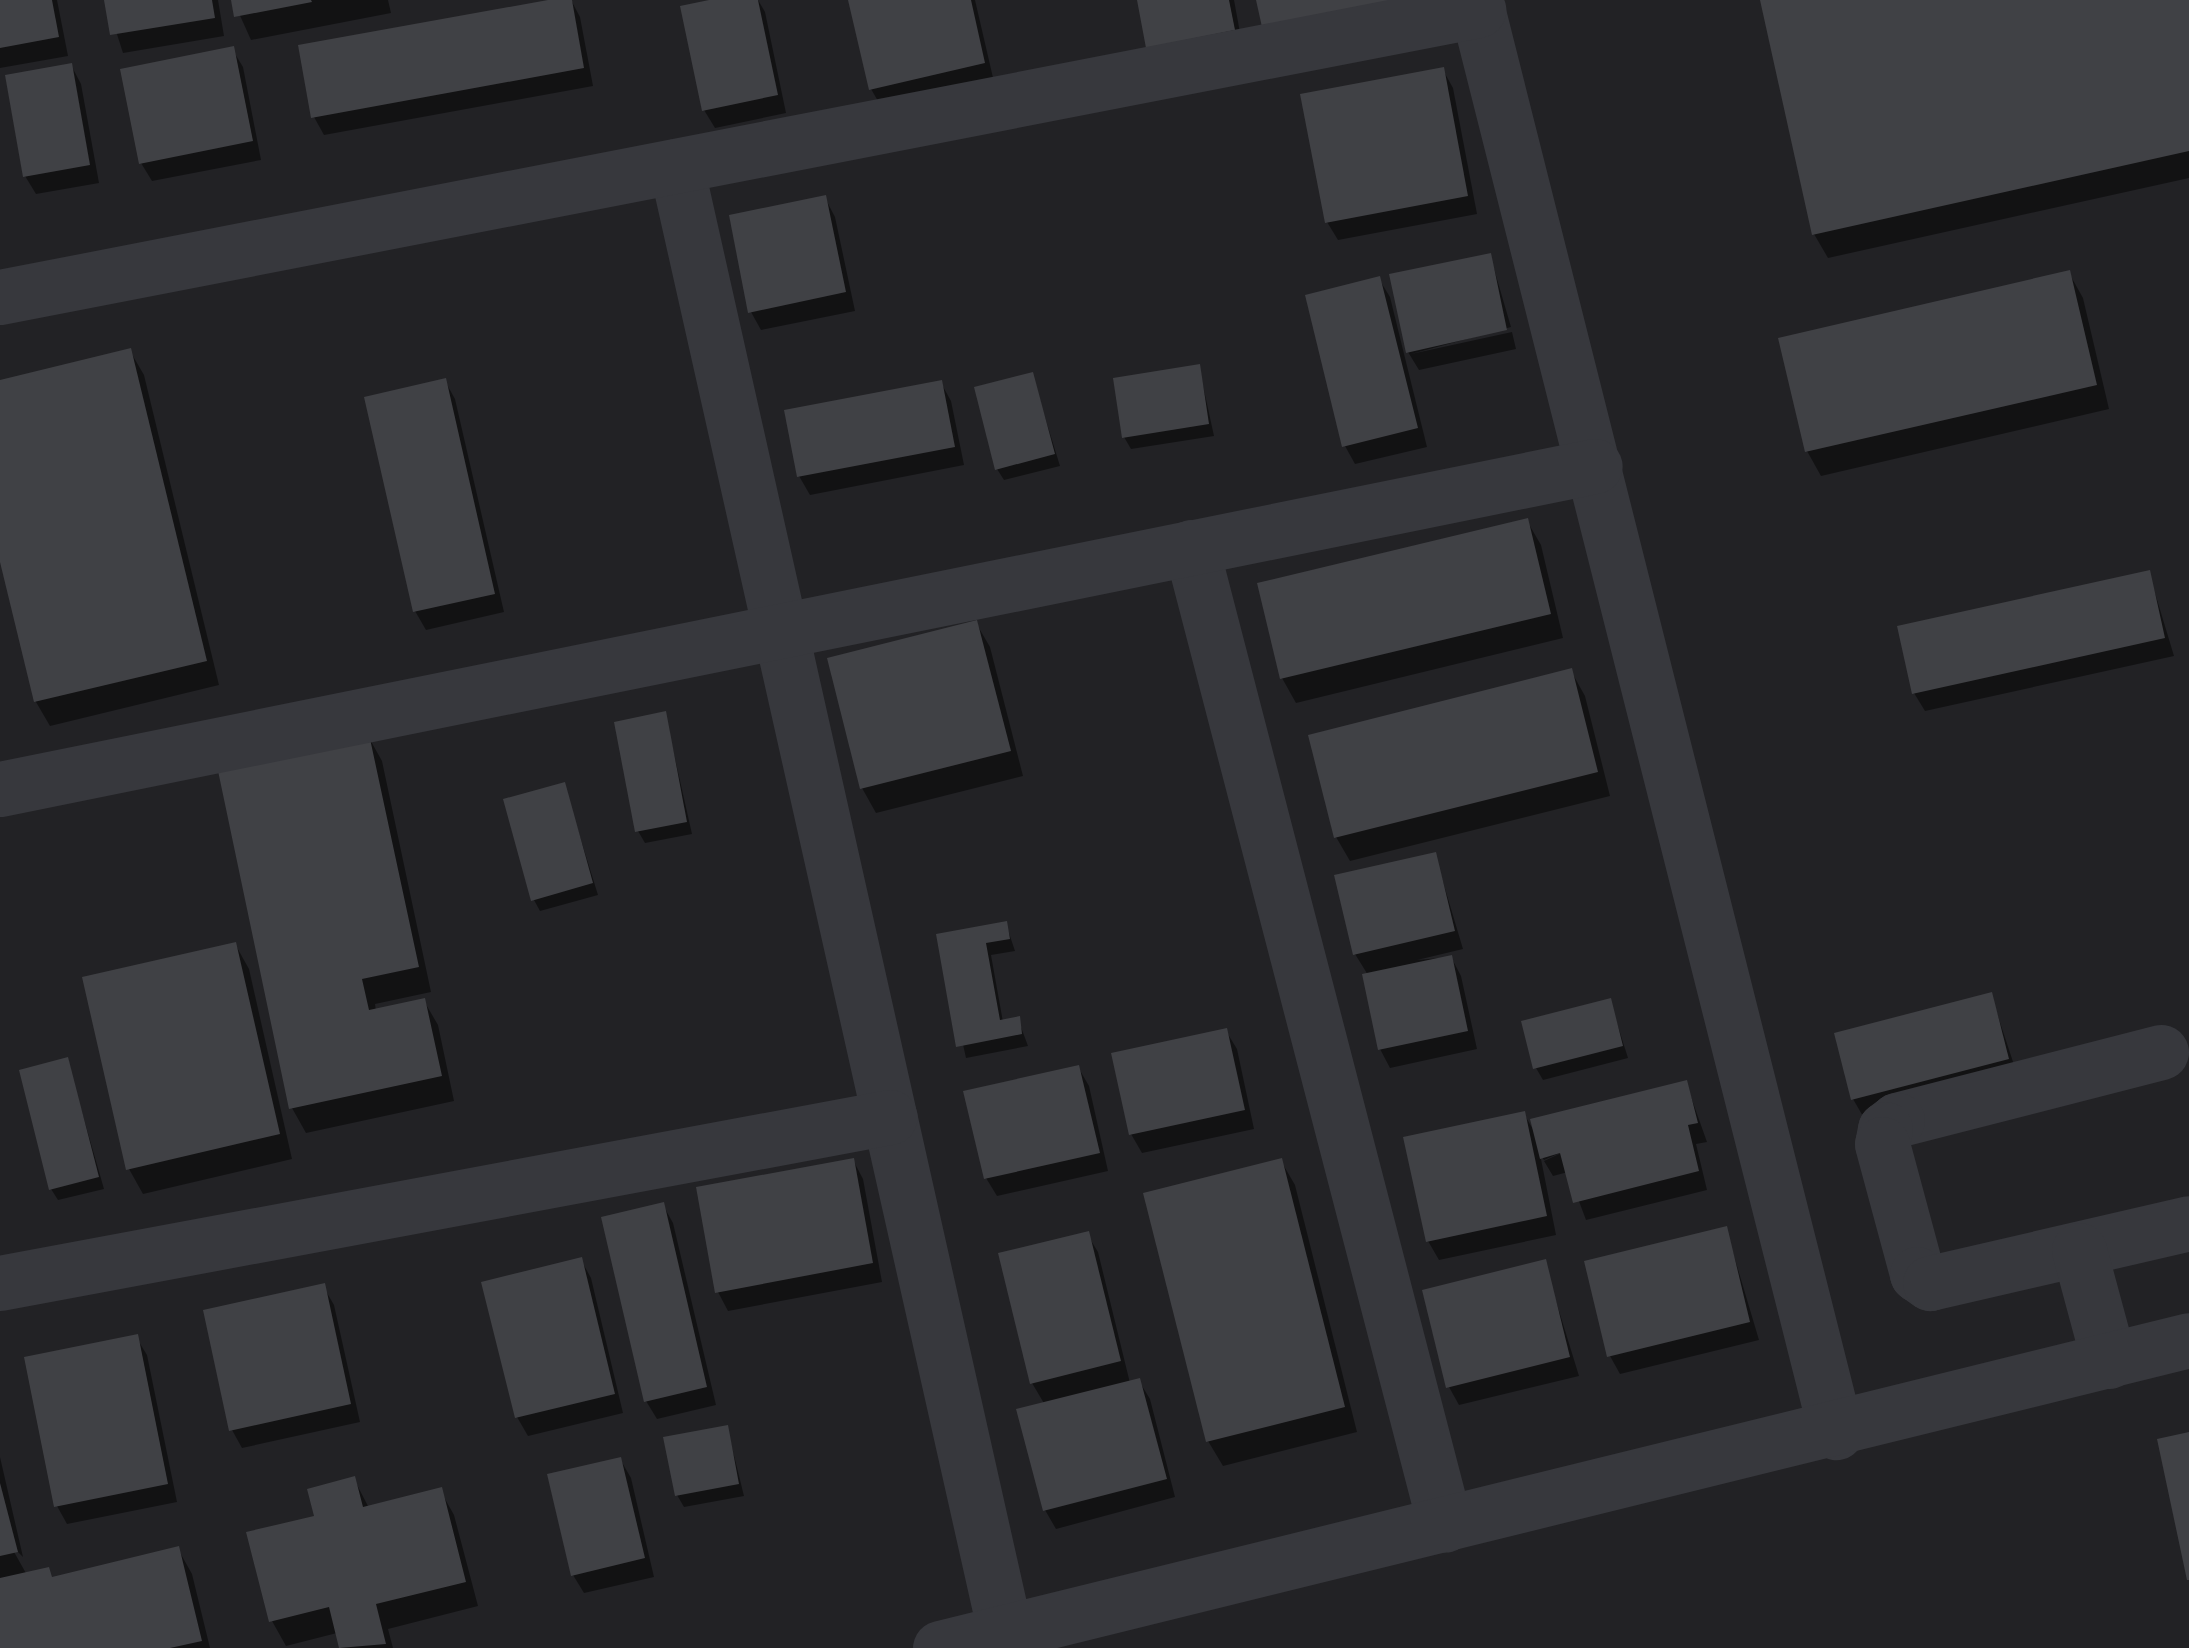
<!DOCTYPE html>
<style>
body{margin:0}
#map{position:relative;width:2189px;height:1648px;overflow:hidden;background:#161618;font-family:"PT Sans Narrow",sans-serif}
div>[style]{position:absolute}
[style*='--x']{left:calc(var(--x)*1px);top:calc(var(--y)*1px);width:calc(var(--w)*1px);rotate:calc(var(--a)*1deg)}
.built>*{inset:0;background:#222225}
.shadow>*{inset:0;background:#0007}
.building>*{inset:0;background:#404145}
.minor>*{height:55px;margin:-27.5px;padding:0 27.5px;transform-origin:27.5px;border-radius:27.5px;background:#37383d}
span{translate:-50% -50%;white-space:nowrap;text-align:center;line-height:1.15;-webkit-text-stroke:9px #111113;paint-order:stroke}
</style>
<div id="map">
<div class="built">
<div style="clip-path:polygon(0 0,2189px 0,2189px 1648px,0 1648px)"></div>
</div>
<div class="shadow">
<div style="clip-path:polygon(0 0,57px 0,68px 56px,0 68px)"></div>
<div style="clip-path:polygon(106px 0,218px 0,224px 36px,123px 53px)"></div>
<div style="clip-path:polygon(233px 0,388px 0,391px 13px,251px 40px)"></div>
<div style="clip-path:polygon(562px 0,571px 0,580px 17px,593px 86px,324px 135px,314px 117px)"></div>
<div style="clip-path:polygon(722px 0,758px 0,765px 12px,786px 113px,715px 128px,704px 110px)"></div>
<div style="clip-path:polygon(850px 0,975px 0,994px 82px,882px 108px,871px 89px)"></div>
<div style="clip-path:polygon(1140px 0,1234px 0,1243px 49px)"></div>
<div style="clip-path:polygon(1763px 0,2189px 0,2189px 178px,1828px 258px,1814px 234px)"></div>
<div style="clip-path:polygon(232px 49px,243px 67px,261px 160px,152px 181px,141px 163px)"></div>
<div style="clip-path:polygon(71px 65px,81px 84px,99px 183px,36px 194px,25px 176px)"></div>
<div style="clip-path:polygon(1443px 70px,1453px 88px,1477px 214px,1338px 240px,1327px 222px)"></div>
<div style="clip-path:polygon(825px 198px,835px 217px,855px 311px,761px 330px,751px 312px)"></div>
<div style="clip-path:polygon(1490px 255px,1511px 327px,1411px 354px,1512px 332px,1516px 349px,1419px 370px,1408px 352px,1392px 276px)"></div>
<div style="clip-path:polygon(2069px 273px,2083px 298px,2109px 409px,1821px 476px,1807px 451px)"></div>
<div style="clip-path:polygon(1379px 279px,1390px 297px,1427px 447px,1355px 464px,1345px 446px)"></div>
<div style="clip-path:polygon(130px 351px,144px 375px,219px 685px,50px 726px,36px 702px,0 551px,0 382px)"></div>
<div style="clip-path:polygon(1199px 367px,1214px 436px,1131px 449px,1124px 437px)"></div>
<div style="clip-path:polygon(1032px 375px,1060px 466px,1004px 480px,997px 469px)"></div>
<div style="clip-path:polygon(445px 381px,455px 399px,504px 612px,426px 630px,415px 611px)"></div>
<div style="clip-path:polygon(941px 383px,951px 401px,964px 465px,810px 495px,799px 476px)"></div>
<div style="clip-path:polygon(1527px 521px,1541px 545px,1563px 638px,1296px 703px,1282px 678px)"></div>
<div style="clip-path:polygon(2149px 573px,2174px 656px,1925px 711px,1914px 693px)"></div>
<div style="clip-path:polygon(976px 623px,990px 647px,1023px 776px,876px 813px,862px 788px)"></div>
<div style="clip-path:polygon(1571px 671px,1585px 696px,1610px 796px,1350px 861px,1336px 837px)"></div>
<div style="clip-path:polygon(665px 714px,692px 834px,645px 843px,638px 831px)"></div>
<div style="clip-path:polygon(368px 736px,382px 761px,431px 992px,375px 1004px,376px 1011px,424px 1001px,438px 1025px,454px 1101px,306px 1133px,292px 1108px)"></div>
<div style="clip-path:polygon(564px 785px,598px 895px,540px 911px,534px 900px)"></div>
<div style="clip-path:polygon(1435px 855px,1463px 949px,1417px 960px,1451px 957px,1461px 976px,1477px 1049px,1390px 1068px,1380px 1049px,1368px 975px,1355px 954px)"></div>
<div style="clip-path:polygon(1006px 924px,1015px 951px,991px 955px,1003px 1022px,1018px 1019px,1028px 1046px,966px 1058px,939px 936px)"></div>
<div style="clip-path:polygon(235px 944px,249px 969px,292px 1159px,143px 1194px,129px 1169px)"></div>
<div style="clip-path:polygon(1991px 995px,2018px 1077px,1864px 1118px,1853px 1099px)"></div>
<div style="clip-path:polygon(1610px 1001px,1628px 1058px,1543px 1080px,1536px 1068px)"></div>
<div style="clip-path:polygon(1226px 1031px,1237px 1049px,1254px 1129px,1142px 1153px,1131px 1134px)"></div>
<div style="clip-path:polygon(67px 1060px,104px 1189px,58px 1200px,51px 1189px)"></div>
<div style="clip-path:polygon(1078px 1067px,1089px 1086px,1108px 1171px,997px 1196px,986px 1178px)"></div>
<div style="clip-path:polygon(1686px 1083px,1707px 1142px,1696px 1144px,1707px 1190px,1586px 1220px,1568px 1172px,1553px 1176px,1544px 1161px,1572px 1148px,1544px 1160px,1540px 1154px,1556px 1235px,1439px 1260px,1428px 1241px,1524px 1114px,1534px 1131px)"></div>
<div style="clip-path:polygon(853px 1160px,863px 1179px,882px 1282px,728px 1311px,718px 1292px)"></div>
<div style="clip-path:polygon(1281px 1161px,1295px 1185px,1357px 1432px,1223px 1466px,1208px 1441px)"></div>
<div style="clip-path:polygon(663px 1205px,673px 1223px,716px 1405px,657px 1419px,646px 1401px)"></div>
<div style="clip-path:polygon(1726px 1229px,1759px 1340px,1620px 1374px,1610px 1356px)"></div>
<div style="clip-path:polygon(1087px 1234px,1098px 1252px,1130px 1383px,1139px 1381px,1150px 1399px,1175px 1497px,1056px 1529px,1045px 1510px,1045px 1405px,1032px 1383px)"></div>
<div style="clip-path:polygon(581px 1260px,591px 1278px,623px 1413px,528px 1436px,517px 1417px)"></div>
<div style="clip-path:polygon(1544px 1262px,1579px 1376px,1459px 1405px,1449px 1387px)"></div>
<div style="clip-path:polygon(323px 1286px,334px 1305px,360px 1422px,242px 1448px,232px 1430px)"></div>
<div style="clip-path:polygon(136px 1337px,147px 1355px,177px 1502px,67px 1524px,57px 1506px)"></div>
<div style="clip-path:polygon(727px 1427px,744px 1496px,684px 1507px,677px 1495px)"></div>
<div style="clip-path:polygon(0 1457px,23px 1557px,9px 1543px,27px 1575px,53px 1579px,178px 1549px,192px 1574px,210px 1648px,0 1648px)"></div>
<div style="clip-path:polygon(620px 1459px,631px 1478px,654px 1577px,584px 1593px,573px 1575px)"></div>
<div style="clip-path:polygon(354px 1479px,369px 1508px,440px 1490px,454px 1515px,478px 1606px,388px 1629px,393px 1648px,341px 1648px,337px 1633px,286px 1646px,272px 1621px,249px 1534px,317px 1517px)"></div>
</div>
<div class="building">
<div style="clip-path:polygon(0 0,52px 0,59px 37px,0 48px)"></div>
<div style="clip-path:polygon(104px 0,212px 0,215px 18px,110px 35px)"></div>
<div style="clip-path:polygon(231px 0,311px 0,312px 2px,234px 17px)"></div>
<div style="clip-path:polygon(548px 0,572px 0,584px 68px,311px 118px,298px 45px)"></div>
<div style="clip-path:polygon(709px 0,758px 0,778px 95px,702px 111px,680px 6px)"></div>
<div style="clip-path:polygon(848px 0,971px 0,985px 63px,869px 90px)"></div>
<div style="clip-path:polygon(1137px 0,1229px 0,1235px 30px,1146px 48px)"></div>
<div style="clip-path:polygon(1256px 0,1420px 0,1264px 36px)"></div>
<div style="clip-path:polygon(1760px 0,2189px 0,2189px 151px,1812px 235px)"></div>
<div style="clip-path:polygon(234px 46px,253px 141px,139px 164px,120px 69px)"></div>
<div style="clip-path:polygon(72px 63px,90px 165px,23px 177px,5px 75px)"></div>
<div style="clip-path:polygon(1444px 67px,1468px 196px,1325px 223px,1300px 94px)"></div>
<div style="clip-path:polygon(826px 195px,846px 292px,748px 313px,729px 215px)"></div>
<div style="clip-path:polygon(1491px 253px,1507px 330px,1406px 353px,1389px 274px)"></div>
<div style="clip-path:polygon(2070px 270px,2097px 385px,1805px 452px,1778px 338px)"></div>
<div style="clip-path:polygon(1380px 276px,1418px 428px,1342px 447px,1305px 295px)"></div>
<div style="clip-path:polygon(131px 348px,207px 661px,34px 702px,0 562px,0 380px)"></div>
<div style="clip-path:polygon(1200px 364px,1209px 424px,1122px 438px,1113px 378px)"></div>
<div style="clip-path:polygon(1033px 372px,1055px 454px,995px 470px,974px 387px)"></div>
<div style="clip-path:polygon(446px 378px,495px 594px,413px 612px,364px 397px)"></div>
<div style="clip-path:polygon(942px 380px,955px 447px,797px 477px,784px 410px)"></div>
<div style="clip-path:polygon(1528px 518px,1551px 614px,1280px 679px,1257px 583px)"></div>
<div style="clip-path:polygon(2150px 570px,2165px 638px,1912px 694px,1897px 626px)"></div>
<div style="clip-path:polygon(977px 620px,1011px 751px,860px 789px,827px 658px)"></div>
<div style="clip-path:polygon(1572px 668px,1598px 772px,1334px 838px,1308px 735px)"></div>
<div style="clip-path:polygon(666px 711px,687px 822px,635px 832px,614px 722px)"></div>
<div style="clip-path:polygon(369px 734px,419px 967px,362px 979px,369px 1010px,425px 998px,442px 1076px,289px 1109px,217px 766px)"></div>
<div style="clip-path:polygon(565px 782px,593px 883px,531px 901px,503px 799px)"></div>
<div style="clip-path:polygon(1436px 852px,1455px 931px,1353px 955px,1334px 875px)"></div>
<div style="clip-path:polygon(1007px 921px,1010px 939px,986px 943px,1000px 1020px,1020px 1016px,1022px 1034px,956px 1047px,936px 934px)"></div>
<div style="clip-path:polygon(236px 942px,280px 1134px,126px 1170px,82px 977px)"></div>
<div style="clip-path:polygon(1452px 955px,1468px 1031px,1378px 1050px,1362px 974px)"></div>
<div style="clip-path:polygon(1992px 992px,2009px 1059px,1851px 1100px,1834px 1033px)"></div>
<div style="clip-path:polygon(1611px 998px,1623px 1046px,1533px 1069px,1521px 1021px)"></div>
<div style="clip-path:polygon(1227px 1028px,1245px 1110px,1129px 1135px,1111px 1053px)"></div>
<div style="clip-path:polygon(68px 1057px,99px 1177px,49px 1190px,19px 1070px)"></div>
<div style="clip-path:polygon(1079px 1065px,1100px 1153px,984px 1179px,963px 1091px)"></div>
<div style="clip-path:polygon(1687px 1080px,1698px 1123px,1688px 1125px,1699px 1171px,1573px 1203px,1560px 1153px,1540px 1159px,1530px 1119px)"></div>
<div style="clip-path:polygon(1525px 1111px,1547px 1216px,1426px 1242px,1403px 1137px)"></div>
<div style="clip-path:polygon(854px 1158px,873px 1263px,715px 1293px,696px 1187px)"></div>
<div style="clip-path:polygon(1282px 1158px,1345px 1407px,1206px 1442px,1143px 1193px)"></div>
<div style="clip-path:polygon(664px 1202px,707px 1387px,644px 1402px,601px 1217px)"></div>
<div style="clip-path:polygon(1727px 1226px,1750px 1322px,1607px 1357px,1584px 1261px)"></div>
<div style="clip-path:polygon(1089px 1231px,1121px 1361px,1030px 1384px,998px 1253px)"></div>
<div style="clip-path:polygon(582px 1257px,615px 1394px,515px 1418px,481px 1282px)"></div>
<div style="clip-path:polygon(1546px 1259px,1570px 1357px,1446px 1388px,1422px 1290px)"></div>
<div style="clip-path:polygon(325px 1283px,351px 1404px,229px 1431px,203px 1310px)"></div>
<div style="clip-path:polygon(138px 1334px,168px 1484px,54px 1507px,24px 1357px)"></div>
<div style="clip-path:polygon(1140px 1378px,1167px 1479px,1043px 1511px,1016px 1409px)"></div>
<div style="clip-path:polygon(728px 1425px,739px 1484px,675px 1496px,663px 1437px)"></div>
<div style="clip-path:polygon(2189px 1432px,2189px 1580px,2187px 1580px,2157px 1439px)"></div>
<div style="clip-path:polygon(621px 1457px,645px 1558px,571px 1576px,547px 1474px)"></div>
<div style="clip-path:polygon(355px 1476px,363px 1507px,442px 1487px,466px 1582px,376px 1604px,386px 1644px,339px 1648px,329px 1607px,269px 1622px,246px 1532px,314px 1516px,307px 1489px)"></div>
<div style="clip-path:polygon(0 1483px,18px 1552px,0 1556px)"></div>
<div style="clip-path:polygon(179px 1546px,202px 1641px,170px 1648px,0 1648px,0 1578px,49px 1567px,52px 1577px)"></div>
</div>
<div class="minor">
<div style="--x:1475;--y:0;--w:1477;--a:75.85"></div>
<div style="--x:676;--y:166;--w:1502;--a:77.35"></div>
<div style="--x:0;--y:297;--w:1506;--a:-10.99"></div>
<div style="--x:1191;--y:547;--w:1010;--a:75.44"></div>
<div style="--x:0;--y:789;--w:1627;--a:-11.45"></div>
<div style="--x:2161;--y:1052;--w:273;--a:165.6"></div>
<div style="--x:1897;--y:1120;--w:15;--a:143"></div>
<div style="--x:1885;--y:1129;--w:15;--a:101"></div>
<div style="--x:1882;--y:1144;--w:135;--a:74.9"></div>
<div style="--x:1917;--y:1274;--w:16;--a:35"></div>
<div style="--x:1930;--y:1283;--w:266;--a:-13"></div>
<div style="--x:2079;--y:1250;--w:115;--a:74.9"></div>
<div style="--x:0;--y:1283;--w:905;--a:-10.57"></div>
<div style="--x:940;--y:1648;--w:1286;--a:-13.85"></div>
</div>
</div>
